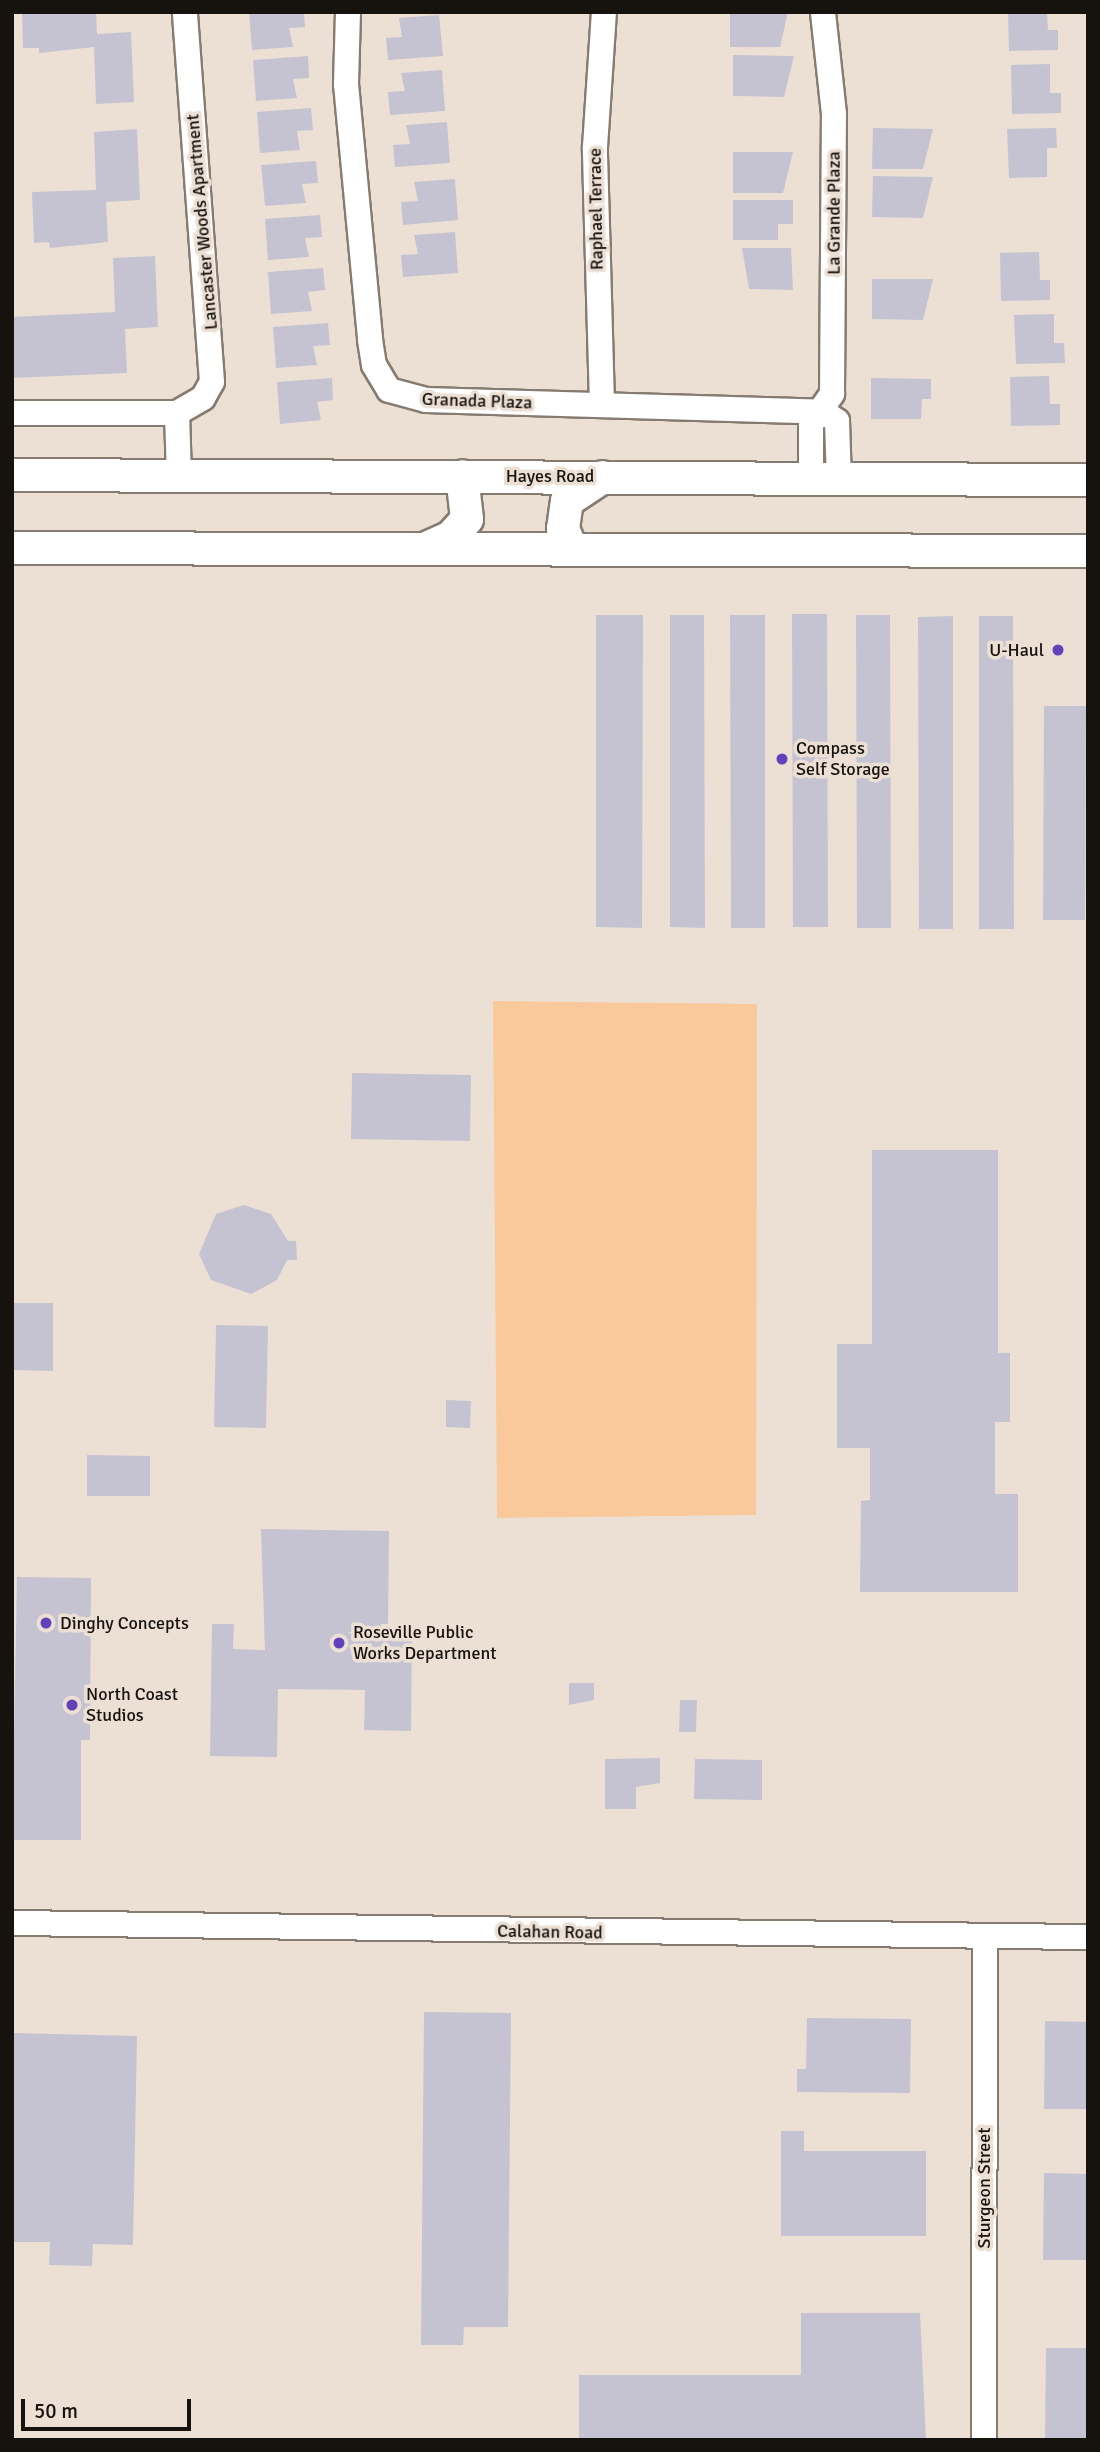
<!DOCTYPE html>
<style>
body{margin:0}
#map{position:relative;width:1100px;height:2452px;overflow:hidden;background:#ece0d5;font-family:Signika,sans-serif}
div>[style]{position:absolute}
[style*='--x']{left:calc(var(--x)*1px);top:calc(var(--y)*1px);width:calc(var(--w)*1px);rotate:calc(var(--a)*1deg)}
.green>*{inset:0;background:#f9c99b}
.building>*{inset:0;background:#c5c3d2}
.roads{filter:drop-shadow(2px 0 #867b71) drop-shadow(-2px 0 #867b71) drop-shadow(0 2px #867b71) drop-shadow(0 -2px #867b71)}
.minor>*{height:24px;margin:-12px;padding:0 12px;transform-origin:12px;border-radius:12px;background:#fff}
.tertiary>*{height:32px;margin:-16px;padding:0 16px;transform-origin:16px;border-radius:16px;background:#fff}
.dots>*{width:19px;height:19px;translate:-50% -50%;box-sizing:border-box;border:4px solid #ece0d5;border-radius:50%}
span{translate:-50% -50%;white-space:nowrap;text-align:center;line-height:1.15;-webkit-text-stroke:7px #ece0d5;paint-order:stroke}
.street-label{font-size:18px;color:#16120e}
.poi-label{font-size:18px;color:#16120e}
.right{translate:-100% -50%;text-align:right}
.left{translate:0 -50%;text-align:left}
.frame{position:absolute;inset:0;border:14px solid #16120e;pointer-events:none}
.scale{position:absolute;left:21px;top:2399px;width:170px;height:32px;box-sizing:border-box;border:4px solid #16120e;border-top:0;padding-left:9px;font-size:21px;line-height:24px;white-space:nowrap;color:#16120e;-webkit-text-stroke:5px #ece0d5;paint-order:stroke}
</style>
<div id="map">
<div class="green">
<div style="clip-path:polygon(493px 1001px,757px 1004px,756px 1515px,497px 1518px)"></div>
</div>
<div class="building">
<div style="clip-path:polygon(22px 12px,96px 12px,97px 34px,131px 32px,134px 102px,96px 104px,94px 47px,39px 53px,39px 48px,23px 48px)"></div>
<div style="clip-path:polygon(249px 12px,304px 12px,305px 27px,289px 28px,293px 47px,252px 50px)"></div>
<div style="clip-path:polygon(730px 12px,788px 12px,780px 47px,730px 47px)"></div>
<div style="clip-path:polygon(1008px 12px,1047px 12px,1048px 30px,1058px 30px,1058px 50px,1009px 51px)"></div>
<div style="clip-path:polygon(439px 15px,443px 56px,388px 60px,386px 38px,402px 37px,399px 18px)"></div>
<div style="clip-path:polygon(733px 55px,794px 56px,784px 97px,733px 96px)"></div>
<div style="clip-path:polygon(308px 56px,309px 78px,293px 79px,297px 98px,256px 101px,253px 60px)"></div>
<div style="clip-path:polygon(1050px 64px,1050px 93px,1061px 93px,1061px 113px,1012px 114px,1011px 65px)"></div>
<div style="clip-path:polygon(442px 70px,445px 111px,390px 115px,388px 92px,405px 91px,401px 73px)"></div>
<div style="clip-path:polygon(311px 108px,313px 130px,297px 131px,300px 150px,260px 153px,257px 112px)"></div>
<div style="clip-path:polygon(447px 122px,450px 163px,395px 167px,393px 145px,410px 144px,406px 125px)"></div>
<div style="clip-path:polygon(873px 128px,933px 129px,923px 169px,872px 169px)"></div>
<div style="clip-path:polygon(1056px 128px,1057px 148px,1047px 148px,1047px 177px,1009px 178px,1007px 129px)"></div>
<div style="clip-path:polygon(137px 129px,140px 200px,106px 202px,108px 242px,50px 248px,49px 242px,34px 243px,32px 192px,96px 190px,94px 132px)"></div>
<div style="clip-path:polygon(733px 152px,793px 152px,783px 193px,733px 193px)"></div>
<div style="clip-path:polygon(316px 161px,318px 183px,302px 184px,306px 203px,265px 206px,261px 165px)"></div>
<div style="clip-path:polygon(873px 176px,933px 177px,923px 218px,872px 217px)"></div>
<div style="clip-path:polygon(455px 179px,458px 220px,403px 225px,401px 202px,418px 201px,414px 182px)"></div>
<div style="clip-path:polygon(733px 200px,793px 200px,793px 224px,778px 224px,778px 240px,733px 240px)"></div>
<div style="clip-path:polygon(320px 215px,322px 237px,305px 238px,309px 257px,268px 260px,265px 219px)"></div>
<div style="clip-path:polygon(455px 232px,458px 273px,403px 277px,401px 255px,418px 254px,414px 235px)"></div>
<div style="clip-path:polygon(742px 248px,791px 248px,793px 290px,749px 289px)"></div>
<div style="clip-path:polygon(1039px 252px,1040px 280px,1050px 280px,1050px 300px,1001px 301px,1000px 253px)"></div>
<div style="clip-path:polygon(155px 256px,158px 327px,125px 329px,127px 373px,12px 378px,12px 317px,115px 312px,113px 258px)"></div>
<div style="clip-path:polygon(323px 268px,325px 290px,308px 292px,312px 311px,271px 314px,268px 272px)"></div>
<div style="clip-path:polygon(872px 279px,933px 279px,923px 320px,872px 319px)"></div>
<div style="clip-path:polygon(1054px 314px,1054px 343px,1064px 343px,1065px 363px,1016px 364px,1014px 315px)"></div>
<div style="clip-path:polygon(328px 323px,330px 345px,313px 346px,317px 365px,276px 368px,273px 327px)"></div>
<div style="clip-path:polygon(1049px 376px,1050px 404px,1060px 404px,1060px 425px,1011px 426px,1010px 377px)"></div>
<div style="clip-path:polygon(332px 378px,333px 400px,317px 402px,321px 420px,280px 424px,277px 382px)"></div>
<div style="clip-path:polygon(871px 378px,931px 379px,931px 399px,922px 399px,921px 419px,871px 419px)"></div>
<div style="clip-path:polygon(792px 614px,827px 614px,828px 927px,793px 927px)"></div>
<div style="clip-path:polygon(596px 615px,643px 615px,642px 928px,596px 927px)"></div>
<div style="clip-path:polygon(670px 615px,704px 615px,705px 928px,670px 927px)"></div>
<div style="clip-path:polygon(730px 615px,765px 615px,765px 928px,731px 928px)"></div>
<div style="clip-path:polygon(856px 615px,890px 615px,891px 928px,857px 928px)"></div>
<div style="clip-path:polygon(953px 616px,953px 929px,919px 929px,918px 617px)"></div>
<div style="clip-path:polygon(979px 616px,1013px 616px,1014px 929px,979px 929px)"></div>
<div style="clip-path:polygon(1044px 706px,1086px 706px,1085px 920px,1043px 920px)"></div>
<div style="clip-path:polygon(352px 1073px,471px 1075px,470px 1141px,351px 1139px)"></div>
<div style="clip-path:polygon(872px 1150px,998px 1150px,998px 1353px,1010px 1353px,1010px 1422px,995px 1422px,995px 1494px,1018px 1494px,1018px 1592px,860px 1592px,861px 1501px,870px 1500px,870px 1448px,837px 1448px,837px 1344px,872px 1344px)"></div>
<div style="clip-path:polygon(244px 1205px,271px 1214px,288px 1241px,296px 1241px,297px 1260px,287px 1260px,277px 1280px,251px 1294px,211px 1280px,199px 1254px,216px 1214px)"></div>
<div style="clip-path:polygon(13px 1303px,53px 1303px,53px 1371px,12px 1370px)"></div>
<div style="clip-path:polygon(216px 1325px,268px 1326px,266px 1428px,214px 1427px)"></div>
<div style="clip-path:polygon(446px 1400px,471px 1401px,470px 1428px,446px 1427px)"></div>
<div style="clip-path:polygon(87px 1455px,150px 1456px,150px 1496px,87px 1496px)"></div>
<div style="clip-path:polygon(261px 1529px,389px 1531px,388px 1624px,381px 1624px,381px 1637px,412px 1637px,411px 1731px,364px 1730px,365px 1690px,278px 1689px,277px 1757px,210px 1756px,212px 1624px,234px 1624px,233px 1649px,265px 1650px)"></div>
<div style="clip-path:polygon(17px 1577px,91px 1578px,90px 1740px,81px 1740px,81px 1840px,12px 1840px)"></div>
<div style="clip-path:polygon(569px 1683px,594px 1683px,594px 1700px,569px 1705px)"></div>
<div style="clip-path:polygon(680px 1700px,697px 1700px,696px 1732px,679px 1732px)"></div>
<div style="clip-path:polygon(660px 1758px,660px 1783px,636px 1787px,636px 1809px,605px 1809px,605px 1759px)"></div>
<div style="clip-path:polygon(695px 1759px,762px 1760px,762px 1800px,694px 1799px)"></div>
<div style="clip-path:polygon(424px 2012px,511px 2013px,508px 2327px,464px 2327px,463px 2345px,421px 2345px)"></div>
<div style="clip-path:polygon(807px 2018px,911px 2019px,910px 2093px,797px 2092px,797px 2069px,806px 2069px)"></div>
<div style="clip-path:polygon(1045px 2021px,1088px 2022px,1088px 2109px,1044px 2109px)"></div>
<div style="clip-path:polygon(13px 2033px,137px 2036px,133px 2245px,93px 2244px,92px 2266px,49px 2265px,50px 2242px,12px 2242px)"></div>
<div style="clip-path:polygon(781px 2131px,804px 2131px,804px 2151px,926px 2151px,926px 2236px,781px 2236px)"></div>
<div style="clip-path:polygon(1044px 2173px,1088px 2174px,1088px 2260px,1043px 2260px)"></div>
<div style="clip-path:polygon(801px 2313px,920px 2313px,926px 2440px,579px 2440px,579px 2375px,801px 2375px)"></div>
<div style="clip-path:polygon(1046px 2348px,1088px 2348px,1088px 2440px,1045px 2440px)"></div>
</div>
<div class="roads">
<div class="minor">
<div style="--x:348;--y:12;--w:72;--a:91.6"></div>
<div style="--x:346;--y:84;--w:257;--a:84.6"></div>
<div style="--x:370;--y:340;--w:25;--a:81"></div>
<div style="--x:374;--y:365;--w:29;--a:59"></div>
<div style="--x:389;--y:390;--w:38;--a:15"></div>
<div style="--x:426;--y:400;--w:398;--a:1.7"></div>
<div style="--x:602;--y:405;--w:258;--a:-91.6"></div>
<div style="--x:595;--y:147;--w:135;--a:-86.2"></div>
<div style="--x:824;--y:412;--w:16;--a:35"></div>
<div style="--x:837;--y:421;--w:60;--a:88.1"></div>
<div style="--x:12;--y:413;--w:165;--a:0"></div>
<div style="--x:177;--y:413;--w:30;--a:-30"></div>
<div style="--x:203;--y:398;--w:18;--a:-61"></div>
<div style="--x:212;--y:382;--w:371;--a:-94.2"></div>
<div style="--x:177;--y:413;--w:62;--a:88.2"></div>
<div style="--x:811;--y:480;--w:56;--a:-90"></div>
<div style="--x:811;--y:424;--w:37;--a:-55"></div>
<div style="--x:832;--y:394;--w:280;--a:-89.6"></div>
<div style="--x:834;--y:114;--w:103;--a:-96.2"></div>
<div style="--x:12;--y:1923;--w:1076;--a:0.75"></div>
<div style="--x:984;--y:2440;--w:504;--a:-89.89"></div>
</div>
<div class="tertiary">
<div style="--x:12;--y:475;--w:1076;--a:0.27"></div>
<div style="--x:12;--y:548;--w:1076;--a:0.16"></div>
<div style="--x:424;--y:549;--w:30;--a:-24"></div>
<div style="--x:451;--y:537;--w:24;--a:-48"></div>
<div style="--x:467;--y:519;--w:43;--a:-96.6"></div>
<div style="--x:572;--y:550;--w:23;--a:-113"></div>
<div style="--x:563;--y:529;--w:28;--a:-82"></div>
<div style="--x:567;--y:501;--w:43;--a:-33.7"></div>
</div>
</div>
<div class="dots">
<div style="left:1058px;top:650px;background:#6242ba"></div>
<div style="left:782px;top:759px;background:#6242ba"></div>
<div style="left:46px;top:1623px;background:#6242ba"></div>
<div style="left:339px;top:1643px;background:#6242ba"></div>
<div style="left:72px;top:1705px;background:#6242ba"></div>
</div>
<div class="street-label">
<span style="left:596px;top:209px;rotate:-91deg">Raphael Terrace</span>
<span style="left:834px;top:213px;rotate:-90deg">La Grande Plaza</span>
<span style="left:202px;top:222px;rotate:-95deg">Lancaster Woods Apartment</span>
<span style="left:477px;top:401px;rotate:2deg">Granada Plaza</span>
<span style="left:550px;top:476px">Hayes Road</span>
<span style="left:550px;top:1932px;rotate:1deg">Calahan Road</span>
<span style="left:984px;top:2188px;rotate:-90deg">Sturgeon Street</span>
</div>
<div class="poi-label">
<span class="right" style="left:1044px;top:650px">U-Haul</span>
<span class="left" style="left:796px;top:759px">Compass<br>Self Storage</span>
<span class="left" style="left:60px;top:1623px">Dinghy Concepts</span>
<span class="left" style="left:353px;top:1643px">Roseville Public<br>Works Department</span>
<span class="left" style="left:86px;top:1705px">North Coast<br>Studios</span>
</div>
<div class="frame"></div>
<div class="scale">50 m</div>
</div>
